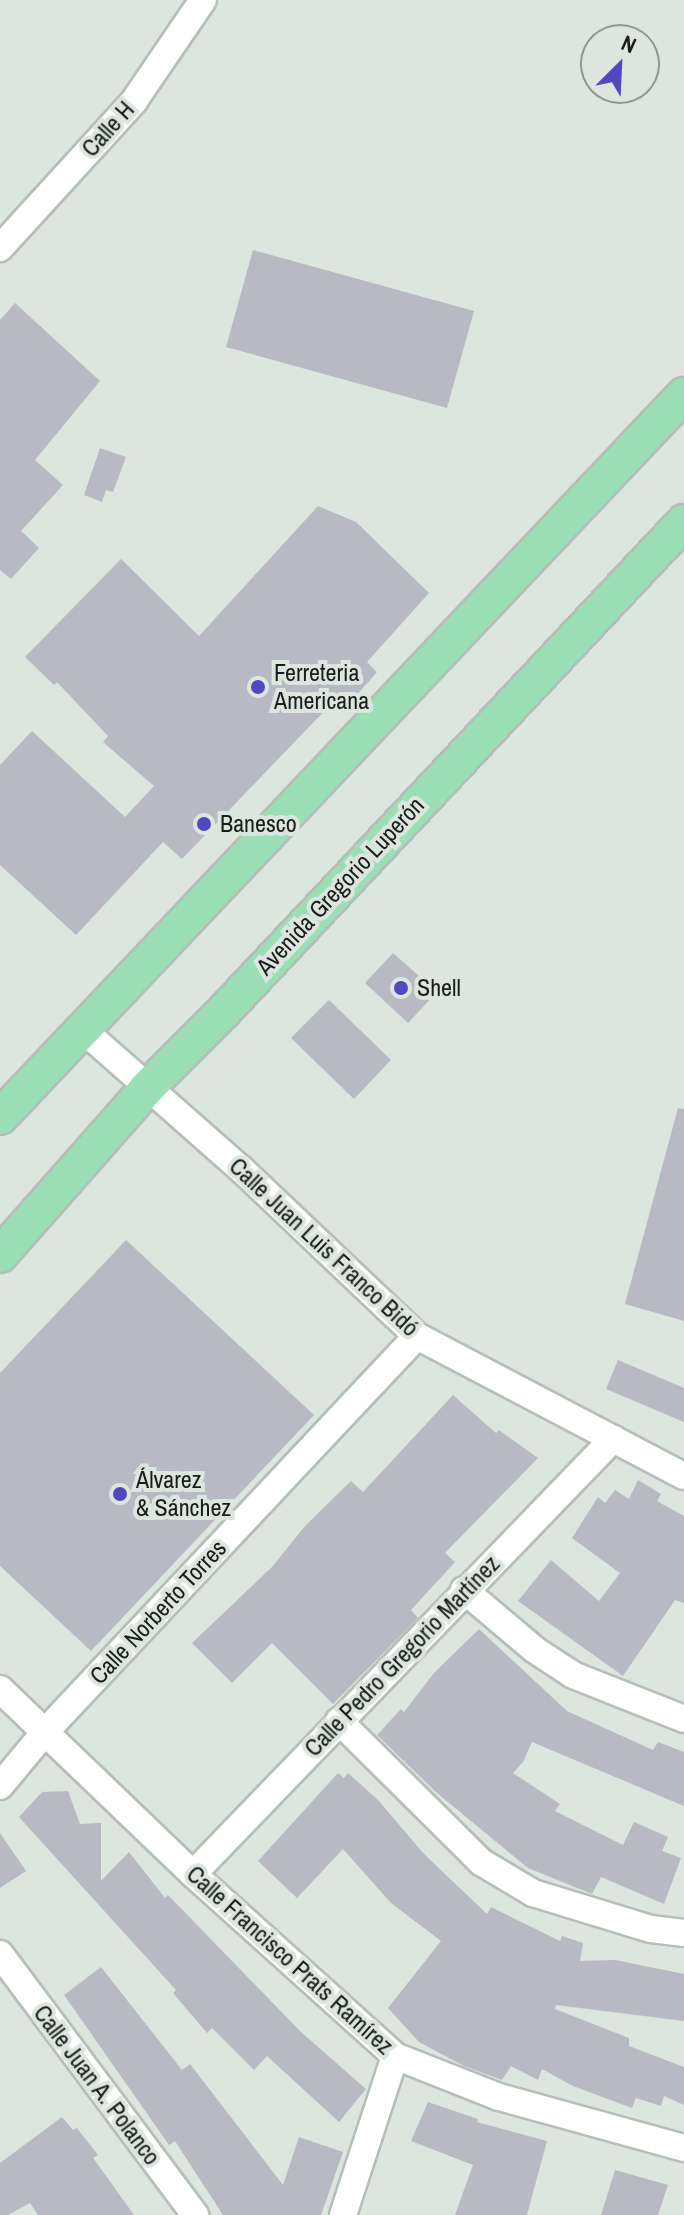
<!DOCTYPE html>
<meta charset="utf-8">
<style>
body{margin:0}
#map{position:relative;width:684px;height:2215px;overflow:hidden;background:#dde5df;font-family:"Archivo Narrow",sans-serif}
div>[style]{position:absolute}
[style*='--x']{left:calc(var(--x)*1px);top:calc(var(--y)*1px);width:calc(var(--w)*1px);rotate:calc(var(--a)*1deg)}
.building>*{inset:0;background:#b8b9c2}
.roads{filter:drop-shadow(2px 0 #b5beb8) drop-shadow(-2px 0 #b5beb8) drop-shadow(0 2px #b5beb8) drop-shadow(0 -2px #b5beb8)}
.minor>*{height:26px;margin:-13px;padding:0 13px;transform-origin:13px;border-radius:13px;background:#fff}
.major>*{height:34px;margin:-17px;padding:0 17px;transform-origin:17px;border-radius:17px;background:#9bdfb7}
.dots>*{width:22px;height:22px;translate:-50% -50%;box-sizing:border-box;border:4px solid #dde5df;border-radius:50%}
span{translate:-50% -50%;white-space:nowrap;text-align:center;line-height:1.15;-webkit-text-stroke:8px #dde5df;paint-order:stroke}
.street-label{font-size:24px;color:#191c1a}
.poi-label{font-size:24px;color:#191c1a}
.left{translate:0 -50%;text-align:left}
.north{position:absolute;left:580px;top:24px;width:80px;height:80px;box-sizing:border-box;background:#dde5df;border:2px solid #8f9590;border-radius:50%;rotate:24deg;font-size:22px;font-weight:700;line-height:32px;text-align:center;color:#191c1a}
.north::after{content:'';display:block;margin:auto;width:28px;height:36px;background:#5248bf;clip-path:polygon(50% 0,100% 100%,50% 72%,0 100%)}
</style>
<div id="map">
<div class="building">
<div style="clip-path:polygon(253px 250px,474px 311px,447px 408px,226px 347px)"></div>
<div style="clip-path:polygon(15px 303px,100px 381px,35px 460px,63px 485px,21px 531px,39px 548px,11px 579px,0 570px,0 320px)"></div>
<div style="clip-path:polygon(100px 448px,126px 457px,113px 492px,106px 490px,102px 502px,84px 495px)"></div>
<div style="clip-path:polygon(318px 506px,356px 522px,429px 593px,367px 662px,377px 672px,343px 711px,333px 702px,182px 859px,163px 842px,76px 935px,0 865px,0 765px,32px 731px,125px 817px,154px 786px,103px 742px,108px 736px,57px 682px,54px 685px,25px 657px,121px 559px,199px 636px)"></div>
<div style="clip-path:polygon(393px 953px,437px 992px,408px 1023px,365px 983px)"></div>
<div style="clip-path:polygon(329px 1000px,391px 1060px,354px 1099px,291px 1038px)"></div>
<div style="clip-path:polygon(678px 1108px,684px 1109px,684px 1321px,625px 1304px)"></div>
<div style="clip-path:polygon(126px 1240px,314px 1415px,91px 1651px,0 1566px,0 1373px)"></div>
<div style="clip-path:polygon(618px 1360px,684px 1388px,684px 1422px,606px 1389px)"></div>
<div style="clip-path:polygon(453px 1395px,496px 1433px,499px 1430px,538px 1458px,445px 1553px,455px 1562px,411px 1610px,418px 1618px,333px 1704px,272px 1643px,232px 1683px,192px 1643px,272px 1567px,305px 1526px,351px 1481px,363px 1492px)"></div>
<div style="clip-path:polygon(638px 1480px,661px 1494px,657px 1501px,684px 1516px,684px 1603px,675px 1600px,623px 1676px,518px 1601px,551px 1560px,599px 1601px,620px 1573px,572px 1538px,598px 1497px,605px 1503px,615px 1490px,629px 1499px)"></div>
<div style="clip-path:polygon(479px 1629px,567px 1711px,653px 1750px,658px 1742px,684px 1752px,684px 1806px,532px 1742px,523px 1762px,513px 1773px,560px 1804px,555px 1811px,623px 1845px,634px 1822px,668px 1837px,662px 1851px,681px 1858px,664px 1904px,601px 1877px,592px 1894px,528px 1868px,437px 1793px,377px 1735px,401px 1709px,404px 1712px,434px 1673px)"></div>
<div style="clip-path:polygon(338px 1773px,344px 1778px,348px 1773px,378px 1800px,424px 1854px,487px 1914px,491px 1907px,560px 1941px,562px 1936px,583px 1943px,580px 1961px,615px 1960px,684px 1974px,684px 2021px,556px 2005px,555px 2009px,629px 2038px,629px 2046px,684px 2067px,684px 2105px,664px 2096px,661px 2106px,636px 2098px,632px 2108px,573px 2086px,542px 2069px,538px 2080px,511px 2066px,502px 2080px,464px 2066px,419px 2042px,388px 2008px,441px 1941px,391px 1903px,343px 1849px,297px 1898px,258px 1861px)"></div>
<div style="clip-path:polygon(68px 1791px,80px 1824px,101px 1823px,101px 1881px,129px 1852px,165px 1898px,168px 1895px,301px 2032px,366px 2089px,339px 2122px,267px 2056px,254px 2070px,212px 2028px,207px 2033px,173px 1993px,176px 1990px,19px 1817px,42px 1792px)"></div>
<div style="clip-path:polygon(0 1833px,26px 1871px,0 1888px)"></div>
<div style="clip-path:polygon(101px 1967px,182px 2070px,190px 2064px,283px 2185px,299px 2137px,343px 2152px,321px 2215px,223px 2215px,175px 2141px,169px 2145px,64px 1995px)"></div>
<div style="clip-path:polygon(428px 2102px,478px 2119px,477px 2122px,547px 2141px,527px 2215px,455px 2215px,473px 2165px,411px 2141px)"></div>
<div style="clip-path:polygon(62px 2117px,73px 2130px,77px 2128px,98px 2155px,93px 2158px,134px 2215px,38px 2215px,30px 2203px,8px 2215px,0 2215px,0 2163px)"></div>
<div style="clip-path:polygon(615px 2170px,668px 2185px,658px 2215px,601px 2215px)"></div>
</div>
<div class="roads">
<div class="minor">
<div style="--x:0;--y:248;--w:199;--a:-47.6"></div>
<div style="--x:134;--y:101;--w:122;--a:-55.7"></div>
<div style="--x:82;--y:1029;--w:212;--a:41.4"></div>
<div style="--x:241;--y:1169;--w:243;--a:43.5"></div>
<div style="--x:417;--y:1336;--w:301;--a:27.7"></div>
<div style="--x:464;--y:1590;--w:93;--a:40.2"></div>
<div style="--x:535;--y:1650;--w:45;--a:33.3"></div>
<div style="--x:573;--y:1675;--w:119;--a:21.6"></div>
<div style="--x:0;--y:1689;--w:267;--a:43.8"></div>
<div style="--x:193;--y:1874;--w:272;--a:42"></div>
<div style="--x:395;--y:2056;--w:112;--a:21.5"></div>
<div style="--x:499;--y:2097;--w:192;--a:15.4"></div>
<div style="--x:339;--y:1721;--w:200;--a:44.8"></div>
<div style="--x:481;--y:1862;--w:61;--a:30.8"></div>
<div style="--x:533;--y:1893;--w:123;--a:17"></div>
<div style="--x:651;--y:1929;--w:33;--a:7"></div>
<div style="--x:0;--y:1786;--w:70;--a:-50.2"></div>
<div style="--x:45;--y:1732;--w:543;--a:-46.79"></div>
<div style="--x:193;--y:1874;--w:605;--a:-46.01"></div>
<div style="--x:0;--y:1954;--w:326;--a:53.2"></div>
<div style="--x:343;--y:2215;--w:167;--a:-71.9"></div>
</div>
<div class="major">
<div style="--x:0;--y:1117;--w:995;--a:-46.55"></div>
<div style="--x:0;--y:1255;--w:222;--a:-48.6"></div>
<div style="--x:147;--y:1088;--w:110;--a:-45"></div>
<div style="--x:225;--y:1010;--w:670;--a:-46.75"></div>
</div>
</div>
<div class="dots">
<div style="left:258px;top:687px;background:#5248bf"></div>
<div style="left:204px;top:824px;background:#5248bf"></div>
<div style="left:401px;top:988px;background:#5248bf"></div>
<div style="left:120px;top:1494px;background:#5248bf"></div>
</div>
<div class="street-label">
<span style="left:108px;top:129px;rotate:-48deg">Calle H</span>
<span style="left:340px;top:886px;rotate:-47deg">Avenida Gregorio Luperón</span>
<span style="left:324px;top:1247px;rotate:43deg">Calle Juan Luis Franco Bidó</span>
<span style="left:158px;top:1612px;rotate:-47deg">Calle Norberto Torres</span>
<span style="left:402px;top:1656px;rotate:-46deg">Calle Pedro Gregorio Martínez</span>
<span style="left:290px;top:1960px;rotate:42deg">Calle Francisco Prats Ramírez</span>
<span style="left:97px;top:2085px;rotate:53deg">Calle Juan A. Polanco</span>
</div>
<div class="poi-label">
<span class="left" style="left:274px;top:687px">Ferreteria<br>Americana</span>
<span class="left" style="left:220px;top:824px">Banesco</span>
<span class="left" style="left:417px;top:988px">Shell</span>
<span class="left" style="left:136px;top:1494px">Álvarez<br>&amp; Sánchez</span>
</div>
<div class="north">N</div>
</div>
